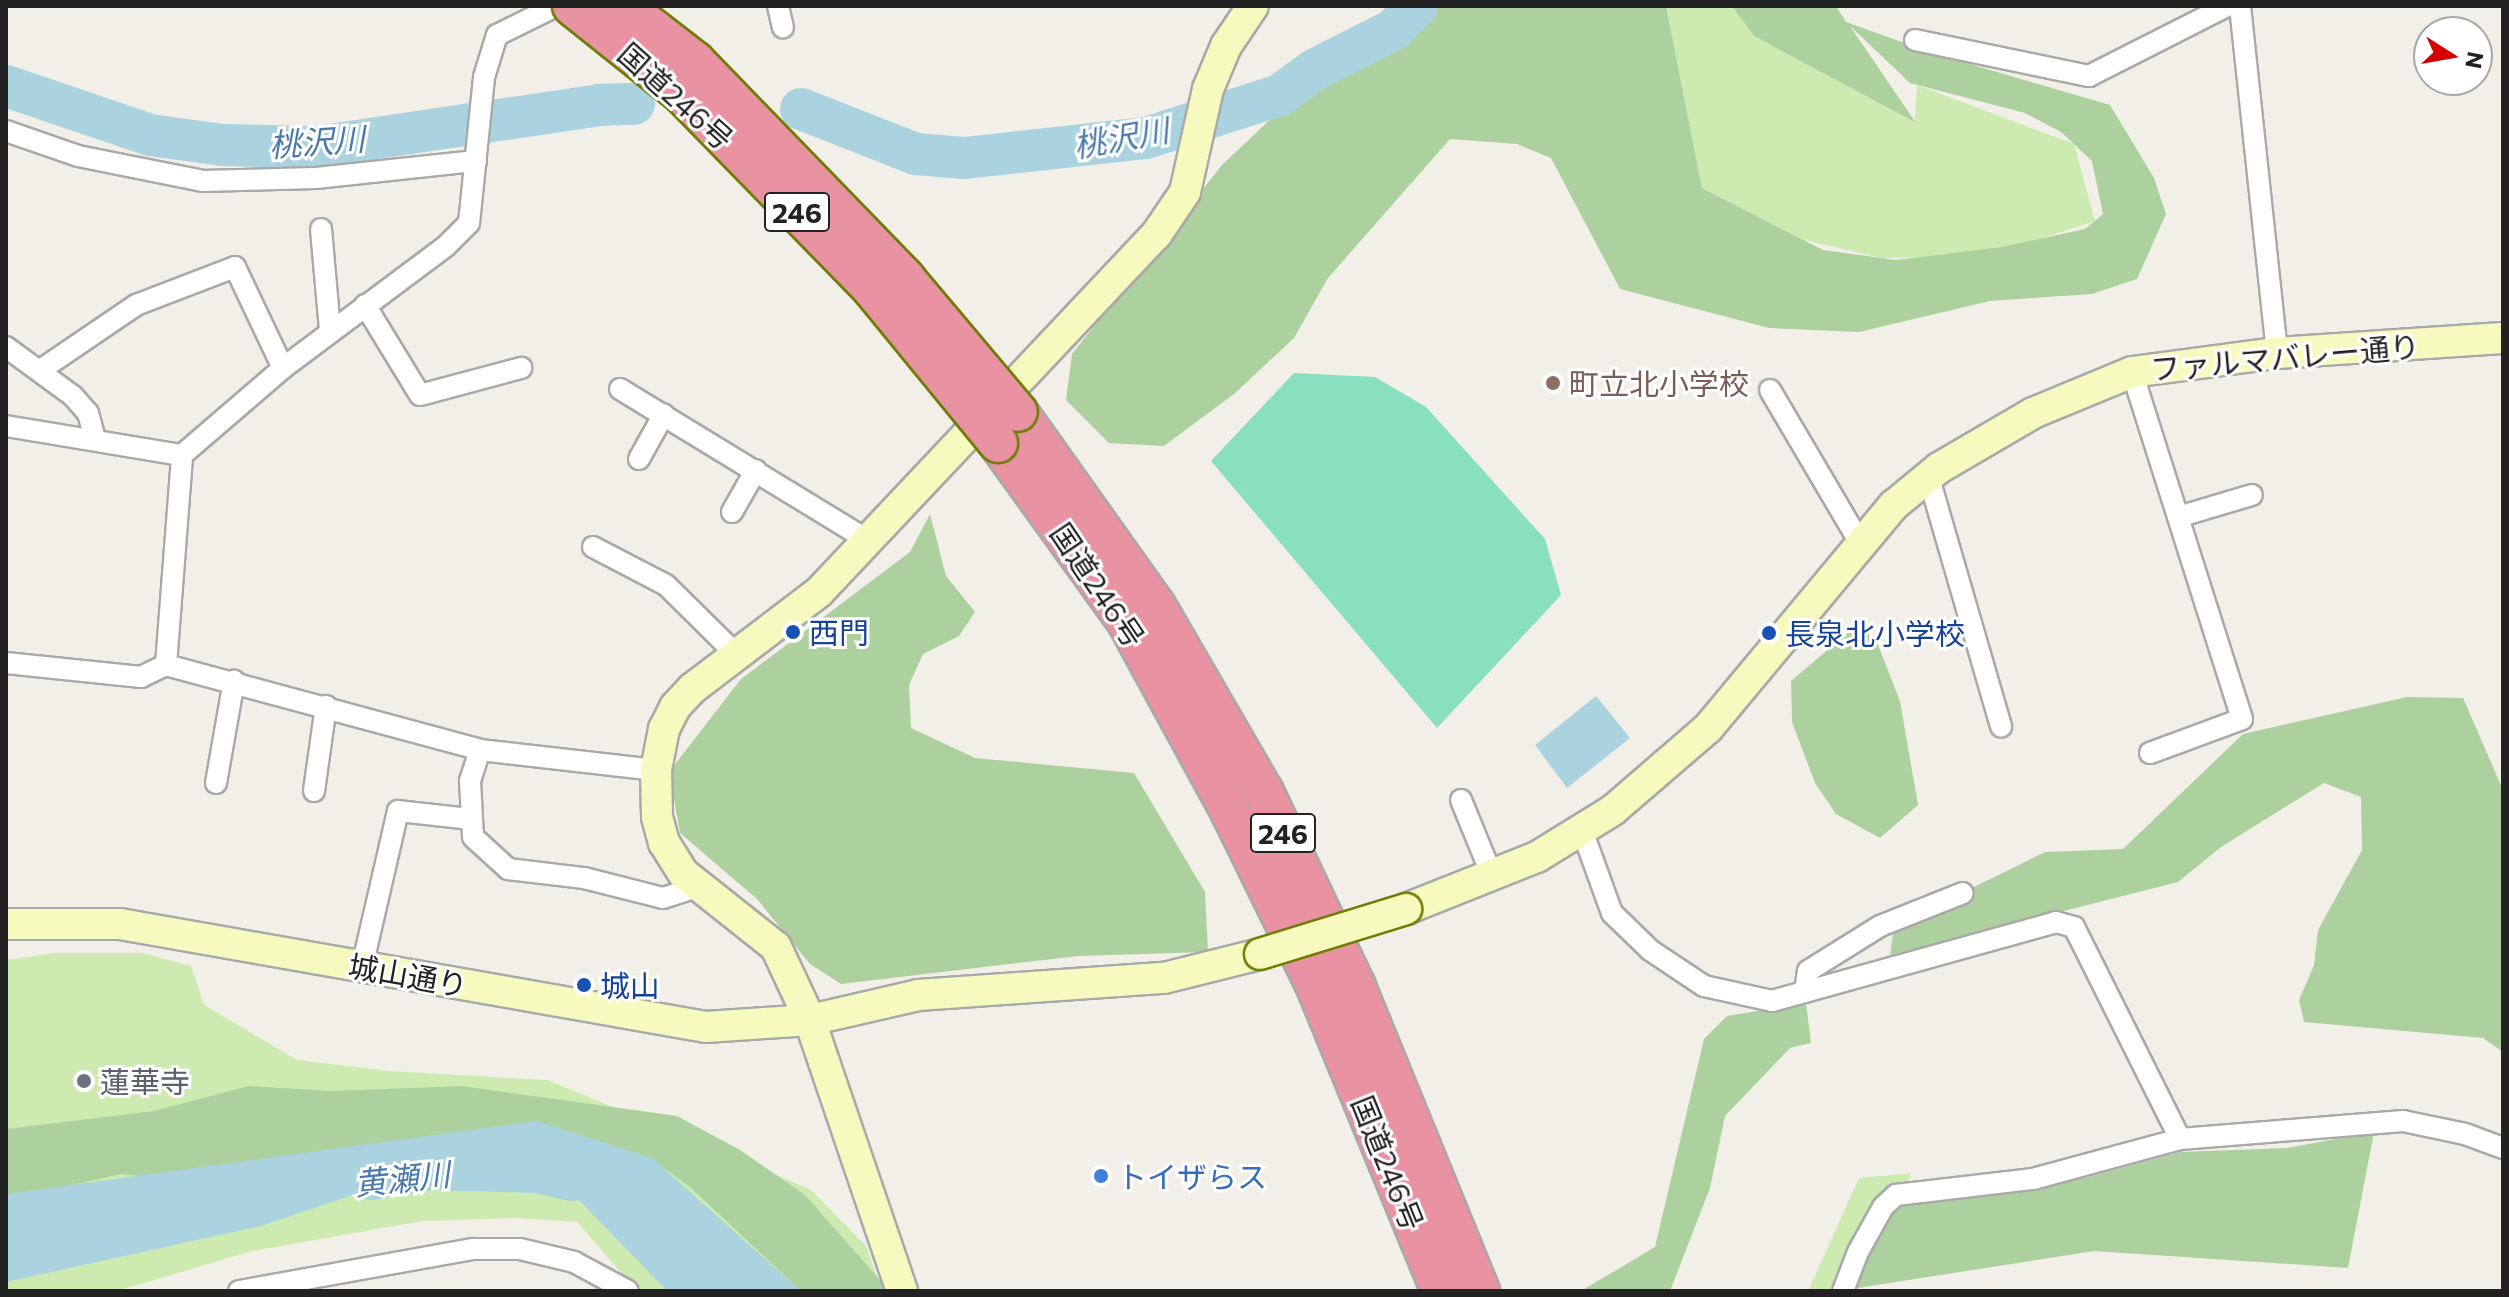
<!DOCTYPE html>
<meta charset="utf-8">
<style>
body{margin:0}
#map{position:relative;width:2509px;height:1297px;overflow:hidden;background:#f2efe9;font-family:Commissioner,"Noto Sans JP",sans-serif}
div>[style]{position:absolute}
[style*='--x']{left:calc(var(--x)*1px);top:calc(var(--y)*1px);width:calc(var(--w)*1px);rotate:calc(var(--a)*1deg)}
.grass>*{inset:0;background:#cdebb0}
.forest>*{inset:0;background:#add19e}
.pitch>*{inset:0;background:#88e0be}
.water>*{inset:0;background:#aad3df}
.river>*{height:42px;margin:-21px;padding:0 21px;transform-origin:21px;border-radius:21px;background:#aad3df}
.roads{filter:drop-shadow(2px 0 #a9a9a9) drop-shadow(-2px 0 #a9a9a9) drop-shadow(0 2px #a9a9a9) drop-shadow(0 -2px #a9a9a9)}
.street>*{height:20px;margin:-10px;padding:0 10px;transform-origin:10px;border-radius:10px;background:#fff}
.secondary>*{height:30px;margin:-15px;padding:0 15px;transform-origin:15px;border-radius:15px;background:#f7fabf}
.highway>*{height:38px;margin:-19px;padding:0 19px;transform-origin:19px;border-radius:19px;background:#e892a2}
.bridges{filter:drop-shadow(2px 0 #707d05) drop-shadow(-2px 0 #707d05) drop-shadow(0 2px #707d05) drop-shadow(0 -2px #707d05)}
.secondary-bridge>*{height:30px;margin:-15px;padding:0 15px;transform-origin:15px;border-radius:15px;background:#f7fabf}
.highway-bridge>*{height:38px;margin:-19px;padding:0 19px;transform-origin:19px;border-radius:19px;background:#e892a2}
.dots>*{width:22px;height:22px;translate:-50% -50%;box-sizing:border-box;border:4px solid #fff;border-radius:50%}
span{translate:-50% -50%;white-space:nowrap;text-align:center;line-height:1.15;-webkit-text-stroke:6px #fff;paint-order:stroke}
.shield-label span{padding:2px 6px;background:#fff;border:2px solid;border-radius:6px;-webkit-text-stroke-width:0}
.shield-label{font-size:28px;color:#222;font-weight:700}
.street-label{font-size:30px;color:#222}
.education-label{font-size:30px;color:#785e54}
.left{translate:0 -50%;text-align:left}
.transit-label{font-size:30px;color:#164399}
.worship-label{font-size:30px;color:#5b616d}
.shop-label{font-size:30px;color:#366cbe}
.water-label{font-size:32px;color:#4a7aab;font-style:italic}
.frame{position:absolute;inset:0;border:8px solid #222;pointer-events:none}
.north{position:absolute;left:2413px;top:16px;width:80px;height:80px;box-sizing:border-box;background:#fff;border:2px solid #a7a7a7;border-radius:50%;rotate:101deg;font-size:22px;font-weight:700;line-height:32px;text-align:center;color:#222}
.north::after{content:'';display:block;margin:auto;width:28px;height:36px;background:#d40000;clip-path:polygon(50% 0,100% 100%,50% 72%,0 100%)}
</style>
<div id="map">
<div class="grass">
<div style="clip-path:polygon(1666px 6px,1734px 6px,1754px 36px,1915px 123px,1917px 85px,2074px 144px,2095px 221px,1987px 256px,1882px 258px,1804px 240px,1702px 188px)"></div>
<div style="clip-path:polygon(54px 953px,143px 953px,191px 966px,204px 1005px,297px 1060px,389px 1071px,547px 1080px,733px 1156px,811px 1190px,866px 1246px,882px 1291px,637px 1291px,577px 1222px,518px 1218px,423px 1221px,252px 1251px,117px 1291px,6px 1291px,6px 960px)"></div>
<div style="clip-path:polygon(1911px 1173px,1908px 1185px,1868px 1208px,1835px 1291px,1808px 1291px,1859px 1178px)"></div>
</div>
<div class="forest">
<div style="clip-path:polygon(1423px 6px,1666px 6px,1702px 188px,1823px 250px,1896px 260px,2002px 247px,2085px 229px,2103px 214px,2092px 161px,2061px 132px,2025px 113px,1910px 83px,1850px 26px,1916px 123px,1754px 36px,1732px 6px,1836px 6px,1846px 22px,1935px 54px,2110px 105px,2154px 178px,2166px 214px,2137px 279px,2092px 294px,1990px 301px,1859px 332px,1769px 328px,1620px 289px,1551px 158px,1517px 144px,1450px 139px,1328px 278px,1294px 338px,1234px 394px,1164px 446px,1109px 443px,1066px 400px,1072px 354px,1222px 165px,1333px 60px,1406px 41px)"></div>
<div style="clip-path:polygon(930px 514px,946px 576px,975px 612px,959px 636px,923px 654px,909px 685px,911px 728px,975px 758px,1134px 773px,1205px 892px,1208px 952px,1078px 956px,841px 984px,810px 964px,757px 899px,680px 833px,669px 772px,741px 679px,910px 552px)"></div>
<div style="clip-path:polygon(1858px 624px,1876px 640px,1900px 701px,1918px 805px,1880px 838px,1836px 814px,1815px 783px,1792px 722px,1791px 681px)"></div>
<div style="clip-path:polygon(2407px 697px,2463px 698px,2503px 790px,2503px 1052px,2483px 1038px,2304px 1022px,2299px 1000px,2314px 965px,2318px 930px,2362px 850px,2361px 797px,2324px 783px,2221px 847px,2178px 882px,1890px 955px,1894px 926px,2045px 852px,2123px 849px,2243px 734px)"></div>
<div style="clip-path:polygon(1806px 1003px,1811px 1043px,1790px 1048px,1725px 1116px,1710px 1188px,1670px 1291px,1581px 1291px,1655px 1247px,1704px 1039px,1727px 1016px)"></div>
<div style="clip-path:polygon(249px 1086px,333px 1091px,462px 1086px,677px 1116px,740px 1150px,804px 1194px,881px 1281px,883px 1291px,801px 1291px,690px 1187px,648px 1157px,552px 1130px,229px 1186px,121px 1174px,6px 1200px,6px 1129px,154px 1111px)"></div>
<div style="clip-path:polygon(2374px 1132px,2348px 1268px,2094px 1251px,1851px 1289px,1878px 1229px,1902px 1201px,2081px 1179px,2180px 1152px,2287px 1148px)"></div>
</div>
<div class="pitch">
<div style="clip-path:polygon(1294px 373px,1375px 377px,1426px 407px,1545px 539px,1561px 595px,1437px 728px,1211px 461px)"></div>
</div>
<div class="water">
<div style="clip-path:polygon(1596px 696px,1630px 738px,1567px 788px,1535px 745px)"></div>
<div style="clip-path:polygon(536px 1121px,652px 1158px,801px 1291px,667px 1291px,570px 1191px,472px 1155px,261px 1226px,6px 1282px,6px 1194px)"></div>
</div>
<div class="river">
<div style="--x:6;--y:86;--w:152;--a:18.8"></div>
<div style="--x:150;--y:135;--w:73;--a:7.9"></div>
<div style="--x:222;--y:145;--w:94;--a:1.2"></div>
<div style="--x:316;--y:147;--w:286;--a:-8.4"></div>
<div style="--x:599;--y:105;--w:35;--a:-2"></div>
<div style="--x:801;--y:109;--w:123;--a:21.4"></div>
<div style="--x:916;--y:154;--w:48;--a:4.8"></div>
<div style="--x:964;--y:158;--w:183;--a:-6.3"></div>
<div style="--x:1146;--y:138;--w:141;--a:-17.8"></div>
<div style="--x:1280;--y:95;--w:42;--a:-36.3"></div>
<div style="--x:1314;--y:70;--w:89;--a:-26.9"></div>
<div style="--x:1393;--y:30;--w:34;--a:-45"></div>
<div style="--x:372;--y:1179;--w:61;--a:-9.5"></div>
<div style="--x:432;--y:1169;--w:105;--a:1.6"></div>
<div style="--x:537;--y:1172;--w:36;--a:13"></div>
</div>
<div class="roads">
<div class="street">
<div style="--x:778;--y:6;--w:22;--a:77"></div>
<div style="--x:2240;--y:6;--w:349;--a:83.9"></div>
<div style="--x:1915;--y:40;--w:178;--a:11.7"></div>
<div style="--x:2089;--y:76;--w:155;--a:-26.9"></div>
<div style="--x:6;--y:131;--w:76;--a:19.1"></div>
<div style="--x:78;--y:156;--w:127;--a:11.3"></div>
<div style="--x:203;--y:181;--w:113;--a:-1.5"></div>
<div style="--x:316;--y:178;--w:161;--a:-6.1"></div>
<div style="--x:321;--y:229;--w:101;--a:84.9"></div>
<div style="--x:365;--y:305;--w:105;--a:58.6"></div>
<div style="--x:420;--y:395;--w:105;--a:-15"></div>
<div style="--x:6;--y:347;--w:83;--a:36.2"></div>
<div style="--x:73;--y:396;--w:23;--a:49"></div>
<div style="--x:88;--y:413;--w:27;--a:75"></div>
<div style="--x:39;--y:371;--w:117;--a:-34.2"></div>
<div style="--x:136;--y:305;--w:106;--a:-21"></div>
<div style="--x:235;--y:267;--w:112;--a:64.6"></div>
<div style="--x:2132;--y:372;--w:364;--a:72.4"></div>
<div style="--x:2242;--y:719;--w:98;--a:159.7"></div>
<div style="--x:620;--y:389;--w:288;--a:31.4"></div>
<div style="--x:1770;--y:390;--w:175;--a:59.5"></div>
<div style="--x:6;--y:426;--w:178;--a:9.4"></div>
<div style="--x:639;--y:459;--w:51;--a:-60.9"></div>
<div style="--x:1928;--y:475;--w:262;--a:73.8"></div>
<div style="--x:732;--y:512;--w:48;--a:-60.3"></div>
<div style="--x:2178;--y:517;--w:77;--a:-16.6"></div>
<div style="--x:593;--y:547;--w:82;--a:27.5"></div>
<div style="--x:666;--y:585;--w:103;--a:44.6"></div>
<div style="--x:6;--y:663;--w:136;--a:5.9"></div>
<div style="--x:141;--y:677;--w:28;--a:-26"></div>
<div style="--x:166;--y:665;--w:325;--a:15.1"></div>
<div style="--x:480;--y:750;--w:177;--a:6.5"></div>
<div style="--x:166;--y:665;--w:211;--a:-85.6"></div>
<div style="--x:182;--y:455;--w:133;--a:-40.7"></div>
<div style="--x:283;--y:368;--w:202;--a:-36.8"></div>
<div style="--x:445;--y:247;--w:34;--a:-45"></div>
<div style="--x:469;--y:223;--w:147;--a:-84.1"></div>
<div style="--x:484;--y:77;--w:44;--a:-72.8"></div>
<div style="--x:497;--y:35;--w:66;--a:-26.2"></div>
<div style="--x:480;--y:750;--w:33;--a:108"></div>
<div style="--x:470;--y:781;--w:56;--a:86.9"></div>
<div style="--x:473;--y:837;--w:47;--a:42.4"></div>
<div style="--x:508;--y:869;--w:77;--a:6.8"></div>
<div style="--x:584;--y:878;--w:81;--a:14.2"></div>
<div style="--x:663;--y:898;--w:39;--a:-18"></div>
<div style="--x:216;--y:783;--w:104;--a:-80"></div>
<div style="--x:314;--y:791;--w:86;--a:-82"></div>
<div style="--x:1461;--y:800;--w:84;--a:67.7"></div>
<div style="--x:1583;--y:833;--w:85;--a:70.1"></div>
<div style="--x:1612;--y:913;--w:53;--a:44.2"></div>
<div style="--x:1650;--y:950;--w:65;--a:33.7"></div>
<div style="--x:1704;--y:986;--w:70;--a:12.4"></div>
<div style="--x:1772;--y:1001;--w:295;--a:-15.5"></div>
<div style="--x:2056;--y:922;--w:19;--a:16"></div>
<div style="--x:2074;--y:927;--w:237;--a:63.4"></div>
<div style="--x:362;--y:967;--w:160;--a:-77"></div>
<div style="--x:398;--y:811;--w:73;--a:6.3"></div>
<div style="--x:1805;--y:992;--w:21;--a:-82"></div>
<div style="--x:1808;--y:971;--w:85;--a:-32"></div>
<div style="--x:1880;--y:926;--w:89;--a:-21.7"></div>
<div style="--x:239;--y:1291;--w:238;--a:-10.2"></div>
<div style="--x:473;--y:1249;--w:47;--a:0"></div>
<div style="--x:520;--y:1249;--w:56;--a:13.5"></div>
<div style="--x:574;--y:1262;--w:61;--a:28.2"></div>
<div style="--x:1843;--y:1291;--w:42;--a:-69"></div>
<div style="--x:1858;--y:1252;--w:51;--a:-60.9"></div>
<div style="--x:1883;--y:1207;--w:18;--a:-43"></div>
<div style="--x:1896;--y:1195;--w:138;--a:-6.7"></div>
<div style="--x:2033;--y:1179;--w:152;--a:-15.2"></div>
<div style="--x:2180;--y:1139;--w:224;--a:-4.6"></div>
<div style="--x:2403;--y:1121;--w:63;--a:11.8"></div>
<div style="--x:2465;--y:1134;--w:40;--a:20.2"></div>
</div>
<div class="secondary">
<div style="--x:1406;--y:909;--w:141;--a:-21.7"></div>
<div style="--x:1537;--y:857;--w:89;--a:-31.7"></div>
<div style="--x:1613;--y:810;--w:125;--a:-40.8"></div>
<div style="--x:1708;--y:728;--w:290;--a:-50.2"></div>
<div style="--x:1894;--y:505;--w:58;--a:-39.4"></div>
<div style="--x:1939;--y:468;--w:109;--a:-30.3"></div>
<div style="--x:2033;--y:413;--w:107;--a:-22.5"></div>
<div style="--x:2132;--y:372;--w:146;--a:-7.5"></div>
<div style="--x:2277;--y:353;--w:226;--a:-3.8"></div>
<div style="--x:6;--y:924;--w:114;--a:0"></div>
<div style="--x:120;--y:924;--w:595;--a:9.97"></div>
<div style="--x:706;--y:1027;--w:104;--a:-3.9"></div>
<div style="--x:810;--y:1020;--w:111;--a:-13"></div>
<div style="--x:918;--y:995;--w:247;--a:-4"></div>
<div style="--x:1164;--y:978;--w:99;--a:-14"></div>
<div style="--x:902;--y:1291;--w:286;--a:-108.8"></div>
<div style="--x:810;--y:1020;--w:81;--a:-115"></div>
<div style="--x:776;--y:947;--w:119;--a:-141.5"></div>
<div style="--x:683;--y:873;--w:36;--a:-122"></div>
<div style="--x:664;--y:843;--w:27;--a:-105"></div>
<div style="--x:657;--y:817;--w:47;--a:-91.2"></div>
<div style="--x:656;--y:770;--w:42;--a:-79"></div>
<div style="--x:664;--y:729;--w:25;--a:-63"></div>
<div style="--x:675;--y:707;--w:26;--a:-47"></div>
<div style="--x:693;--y:688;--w:158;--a:-37.3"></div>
<div style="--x:819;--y:592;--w:491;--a:-46.7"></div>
<div style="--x:1156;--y:235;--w:52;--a:-56"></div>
<div style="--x:1185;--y:192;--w:106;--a:-77.4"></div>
<div style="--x:1208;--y:89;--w:47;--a:-67.3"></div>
<div style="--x:1226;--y:46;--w:48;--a:-56"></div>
</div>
<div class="highway">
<div style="--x:1018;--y:412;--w:238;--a:54.6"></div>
<div style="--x:1156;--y:606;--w:215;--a:59.9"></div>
<div style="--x:1264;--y:792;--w:216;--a:64.7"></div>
<div style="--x:1356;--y:987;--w:328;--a:67.8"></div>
<div style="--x:998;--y:443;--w:221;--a:54.2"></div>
<div style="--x:1127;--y:622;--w:211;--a:61.4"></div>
<div style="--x:1228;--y:807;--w:203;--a:63.9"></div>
<div style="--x:1317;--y:989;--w:326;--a:67.7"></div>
</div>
</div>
<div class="bridges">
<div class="secondary-bridge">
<div style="--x:1260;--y:954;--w:153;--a:-17.1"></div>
</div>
<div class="highway-bridge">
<div style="--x:572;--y:6;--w:141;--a:38.7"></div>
<div style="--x:682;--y:94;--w:272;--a:45.7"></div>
<div style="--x:872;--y:289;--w:199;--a:50.7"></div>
<div style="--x:624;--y:6;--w:90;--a:37.8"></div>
<div style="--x:695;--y:61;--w:302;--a:45.9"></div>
<div style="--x:905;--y:278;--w:175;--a:49.9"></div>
</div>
</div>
<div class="dots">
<div style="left:1553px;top:383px;background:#8d6e63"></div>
<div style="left:793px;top:632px;background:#1a4fb4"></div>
<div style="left:1769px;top:633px;background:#1a4fb4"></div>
<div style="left:584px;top:985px;background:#1a4fb4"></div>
<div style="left:84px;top:1081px;background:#6b7280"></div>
<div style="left:1101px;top:1176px;background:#3f7fe0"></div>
</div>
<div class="shield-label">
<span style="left:797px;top:212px">246</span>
<span style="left:1283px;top:833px">246</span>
</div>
<div class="street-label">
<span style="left:676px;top:96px;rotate:42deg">国道246号</span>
<span style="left:2285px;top:357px;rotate:-5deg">ファルマバレー通り</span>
<span style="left:1098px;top:585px;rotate:56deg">国道246号</span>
<span style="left:408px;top:975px;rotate:10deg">城山通り</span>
<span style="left:1388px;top:1163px;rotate:68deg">国道246号</span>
</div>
<div class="education-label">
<span class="left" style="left:1569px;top:383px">町立北小学校</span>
</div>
<div class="transit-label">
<span class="left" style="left:809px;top:632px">西門</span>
<span class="left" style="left:1785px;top:633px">長泉北小学校</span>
<span class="left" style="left:600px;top:985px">城山</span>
</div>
<div class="worship-label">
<span class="left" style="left:100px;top:1081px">蓮華寺</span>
</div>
<div class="shop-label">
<span class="left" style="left:1117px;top:1176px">トイザらス</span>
</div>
<div class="water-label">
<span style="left:1121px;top:137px;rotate:-10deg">桃沢川</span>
<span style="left:317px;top:141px;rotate:-4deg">桃沢川</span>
<span style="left:402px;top:1178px;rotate:-6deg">黄瀬川</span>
</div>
<div class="frame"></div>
<div class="north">N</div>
</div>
